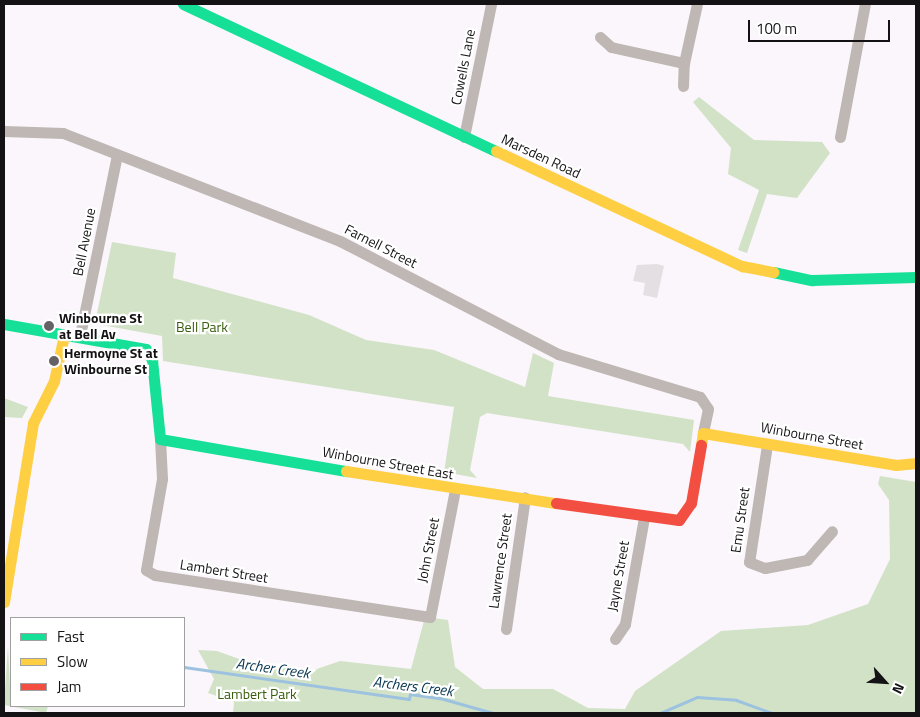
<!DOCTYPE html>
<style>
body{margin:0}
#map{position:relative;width:920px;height:717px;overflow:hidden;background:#faf6fb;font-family:"Titillium Web",sans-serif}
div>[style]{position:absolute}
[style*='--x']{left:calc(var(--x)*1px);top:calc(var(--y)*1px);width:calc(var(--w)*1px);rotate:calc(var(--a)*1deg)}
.green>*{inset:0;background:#d2e2c7}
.stream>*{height:3px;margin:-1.5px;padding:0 1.5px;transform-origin:1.5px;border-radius:1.5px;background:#9dc2e0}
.building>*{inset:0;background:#e3dfe2}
.street>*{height:11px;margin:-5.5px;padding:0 5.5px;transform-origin:5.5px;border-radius:5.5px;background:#bfb7b3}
.fast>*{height:11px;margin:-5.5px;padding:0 5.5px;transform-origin:5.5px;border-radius:5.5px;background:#16e098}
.slow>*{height:11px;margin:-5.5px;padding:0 5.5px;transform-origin:5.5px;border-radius:5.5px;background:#ffcf43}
.jam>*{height:11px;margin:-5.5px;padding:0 5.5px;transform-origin:5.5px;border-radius:5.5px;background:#f24e42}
.dots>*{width:14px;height:14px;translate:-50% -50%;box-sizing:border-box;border:2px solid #fff;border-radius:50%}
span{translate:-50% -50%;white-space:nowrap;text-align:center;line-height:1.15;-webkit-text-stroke:4.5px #fff;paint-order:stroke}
.street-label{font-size:14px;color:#141214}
.poi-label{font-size:14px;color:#141214;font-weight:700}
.left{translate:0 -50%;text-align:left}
.park-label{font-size:14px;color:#375d0d}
.water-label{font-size:15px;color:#05344f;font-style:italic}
.frame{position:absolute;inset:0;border:5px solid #141214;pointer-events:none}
.legend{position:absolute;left:10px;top:617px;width:175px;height:90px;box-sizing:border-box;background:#fff;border:1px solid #a1a0a1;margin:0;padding:6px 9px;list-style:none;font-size:15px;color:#141214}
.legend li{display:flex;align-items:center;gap:10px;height:25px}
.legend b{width:25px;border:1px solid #a1a0a1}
.north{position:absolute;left:860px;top:657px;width:50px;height:50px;-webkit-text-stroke:4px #fff;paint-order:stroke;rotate:116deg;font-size:14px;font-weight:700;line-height:20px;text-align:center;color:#141214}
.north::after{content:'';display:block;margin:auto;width:18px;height:22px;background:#141214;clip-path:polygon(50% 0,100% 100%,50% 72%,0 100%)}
.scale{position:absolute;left:748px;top:20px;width:142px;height:22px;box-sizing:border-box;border:2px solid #141214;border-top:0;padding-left:6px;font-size:15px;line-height:18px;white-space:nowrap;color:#141214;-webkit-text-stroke:4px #fff;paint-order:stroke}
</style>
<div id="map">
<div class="green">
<div style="clip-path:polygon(699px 97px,754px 140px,822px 142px,830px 153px,797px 198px,767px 194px,747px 253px,738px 250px,759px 190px,728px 174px,731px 148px,693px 102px)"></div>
<div style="clip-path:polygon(112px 242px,176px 253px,173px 278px,309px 315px,366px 340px,434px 350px,525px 387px,533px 353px,554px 363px,548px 396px,694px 420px,690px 452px,683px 444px,487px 413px,480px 417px,470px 470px,477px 478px,444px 472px,454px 407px,163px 361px,162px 336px,102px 325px,96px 318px)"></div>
<div style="clip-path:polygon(4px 398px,28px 407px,22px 418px,4px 417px)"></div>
<div style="clip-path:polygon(880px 476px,916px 482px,916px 713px,233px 713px,234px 702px,208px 693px,214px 679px,198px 650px,217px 651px,256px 665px,314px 670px,340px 661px,411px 669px,425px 617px,448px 620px,455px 667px,483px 689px,553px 689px,588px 708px,625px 709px,635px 691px,721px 631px,808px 625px,868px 604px,890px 559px,889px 500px,878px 484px)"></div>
<div style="clip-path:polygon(8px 646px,11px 706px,48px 706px,46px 713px,4px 705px)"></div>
</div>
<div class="stream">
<div style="--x:184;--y:667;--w:227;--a:8.1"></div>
<div style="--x:409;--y:699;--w:5;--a:-79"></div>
<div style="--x:410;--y:694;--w:30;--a:8"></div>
<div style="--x:440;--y:698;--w:55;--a:15.8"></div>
<div style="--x:660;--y:713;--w:40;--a:-23.4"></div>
<div style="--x:697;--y:697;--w:39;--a:4"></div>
<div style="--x:736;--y:700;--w:38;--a:20"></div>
</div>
<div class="building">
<div style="clip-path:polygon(657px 264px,664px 266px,657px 298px,643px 295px,645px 283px,633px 281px,637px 265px)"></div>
</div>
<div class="street">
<div style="--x:600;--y:37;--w:15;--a:42"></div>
<div style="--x:611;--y:47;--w:75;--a:12.4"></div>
<div style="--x:684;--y:63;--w:60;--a:-77.6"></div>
<div style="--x:683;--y:86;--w:23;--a:-88"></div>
<div style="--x:4;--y:131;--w:59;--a:1.9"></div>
<div style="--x:63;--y:133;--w:297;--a:21.3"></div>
<div style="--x:340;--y:241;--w:246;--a:27.4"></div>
<div style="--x:558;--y:354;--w:148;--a:16.8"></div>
<div style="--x:700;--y:397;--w:14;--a:56"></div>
<div style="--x:708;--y:409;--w:25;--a:102"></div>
<div style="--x:464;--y:137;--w:136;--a:-78.5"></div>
<div style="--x:840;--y:137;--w:135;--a:-79.4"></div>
<div style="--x:80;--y:335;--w:184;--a:-78.4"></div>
<div style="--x:160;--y:439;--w:40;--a:87.1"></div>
<div style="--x:162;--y:479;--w:92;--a:100"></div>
<div style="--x:146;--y:570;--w:10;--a:29"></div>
<div style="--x:155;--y:575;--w:278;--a:8.7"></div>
<div style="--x:430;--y:617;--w:130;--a:-78.9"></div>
<div style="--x:767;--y:445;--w:118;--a:98.7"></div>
<div style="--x:749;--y:562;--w:17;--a:21"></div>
<div style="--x:765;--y:568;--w:43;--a:-10.8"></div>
<div style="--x:807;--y:560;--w:38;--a:-49"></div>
<div style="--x:506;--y:629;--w:133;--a:-81.8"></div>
<div style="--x:615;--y:639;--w:18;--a:-56"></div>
<div style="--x:625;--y:624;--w:109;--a:-79.9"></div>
</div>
<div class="fast">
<div style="--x:183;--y:4;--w:346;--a:25.2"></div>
<div style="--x:773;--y:272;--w:40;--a:12"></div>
<div style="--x:812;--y:280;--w:104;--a:-1.7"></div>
<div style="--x:4;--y:324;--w:144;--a:10"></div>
<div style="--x:146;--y:349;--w:13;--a:61"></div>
<div style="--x:152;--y:360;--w:79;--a:84.2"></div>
<div style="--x:160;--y:439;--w:189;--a:9.8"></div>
</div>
<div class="slow">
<div style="--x:496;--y:151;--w:272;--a:25.1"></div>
<div style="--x:742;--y:266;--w:32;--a:11"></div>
<div style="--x:701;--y:445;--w:12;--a:-81"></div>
<div style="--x:703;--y:433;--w:196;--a:9.4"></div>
<div style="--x:896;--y:465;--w:20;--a:-6"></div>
<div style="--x:346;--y:471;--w:212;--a:8.7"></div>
<div style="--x:4;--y:602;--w:181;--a:-80.8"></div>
<div style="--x:33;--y:423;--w:47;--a:-63.4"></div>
<div style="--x:54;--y:381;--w:47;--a:-77.7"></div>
</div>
<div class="jam">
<div style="--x:556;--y:503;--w:124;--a:7.9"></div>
<div style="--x:679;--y:520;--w:21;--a:-55"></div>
<div style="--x:691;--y:503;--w:59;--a:-80.2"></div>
</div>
<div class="dots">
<div style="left:49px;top:326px;background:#646265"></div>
<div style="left:54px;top:361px;background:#646265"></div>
</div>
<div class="street-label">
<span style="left:463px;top:67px;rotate:-79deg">Cowells Lane</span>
<span style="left:541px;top:156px;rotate:25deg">Marsden Road</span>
<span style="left:84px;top:242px;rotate:-79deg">Bell Avenue</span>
<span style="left:381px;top:246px;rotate:27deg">Farnell Street</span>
<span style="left:812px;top:436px;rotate:10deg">Winbourne Street</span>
<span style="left:388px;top:463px;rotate:10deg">Winbourne Street East</span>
<span style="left:740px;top:520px;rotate:-82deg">Emu Street</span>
<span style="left:428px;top:550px;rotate:-79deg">John Street</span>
<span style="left:500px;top:561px;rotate:-82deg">Lawrence Street</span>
<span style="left:224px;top:571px;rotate:9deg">Lambert Street</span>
<span style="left:618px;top:576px;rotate:-80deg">Jayne Street</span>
</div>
<div class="poi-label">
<span class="left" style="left:59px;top:326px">Winbourne St<br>at Bell Av</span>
<span class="left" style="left:64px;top:361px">Hermoyne St at<br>Winbourne St</span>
</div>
<div class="park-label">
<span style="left:202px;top:327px">Bell Park</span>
<span style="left:257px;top:694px">Lambert Park</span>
</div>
<div class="water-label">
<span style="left:273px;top:668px;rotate:8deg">Archer Creek</span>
<span style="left:413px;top:686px;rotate:7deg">Archers Creek</span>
</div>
<div class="frame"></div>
<ul class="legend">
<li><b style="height:6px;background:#16e098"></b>Fast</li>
<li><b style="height:6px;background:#ffcf43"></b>Slow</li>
<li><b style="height:6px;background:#f24e42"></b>Jam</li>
</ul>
<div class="north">N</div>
<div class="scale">100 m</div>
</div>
